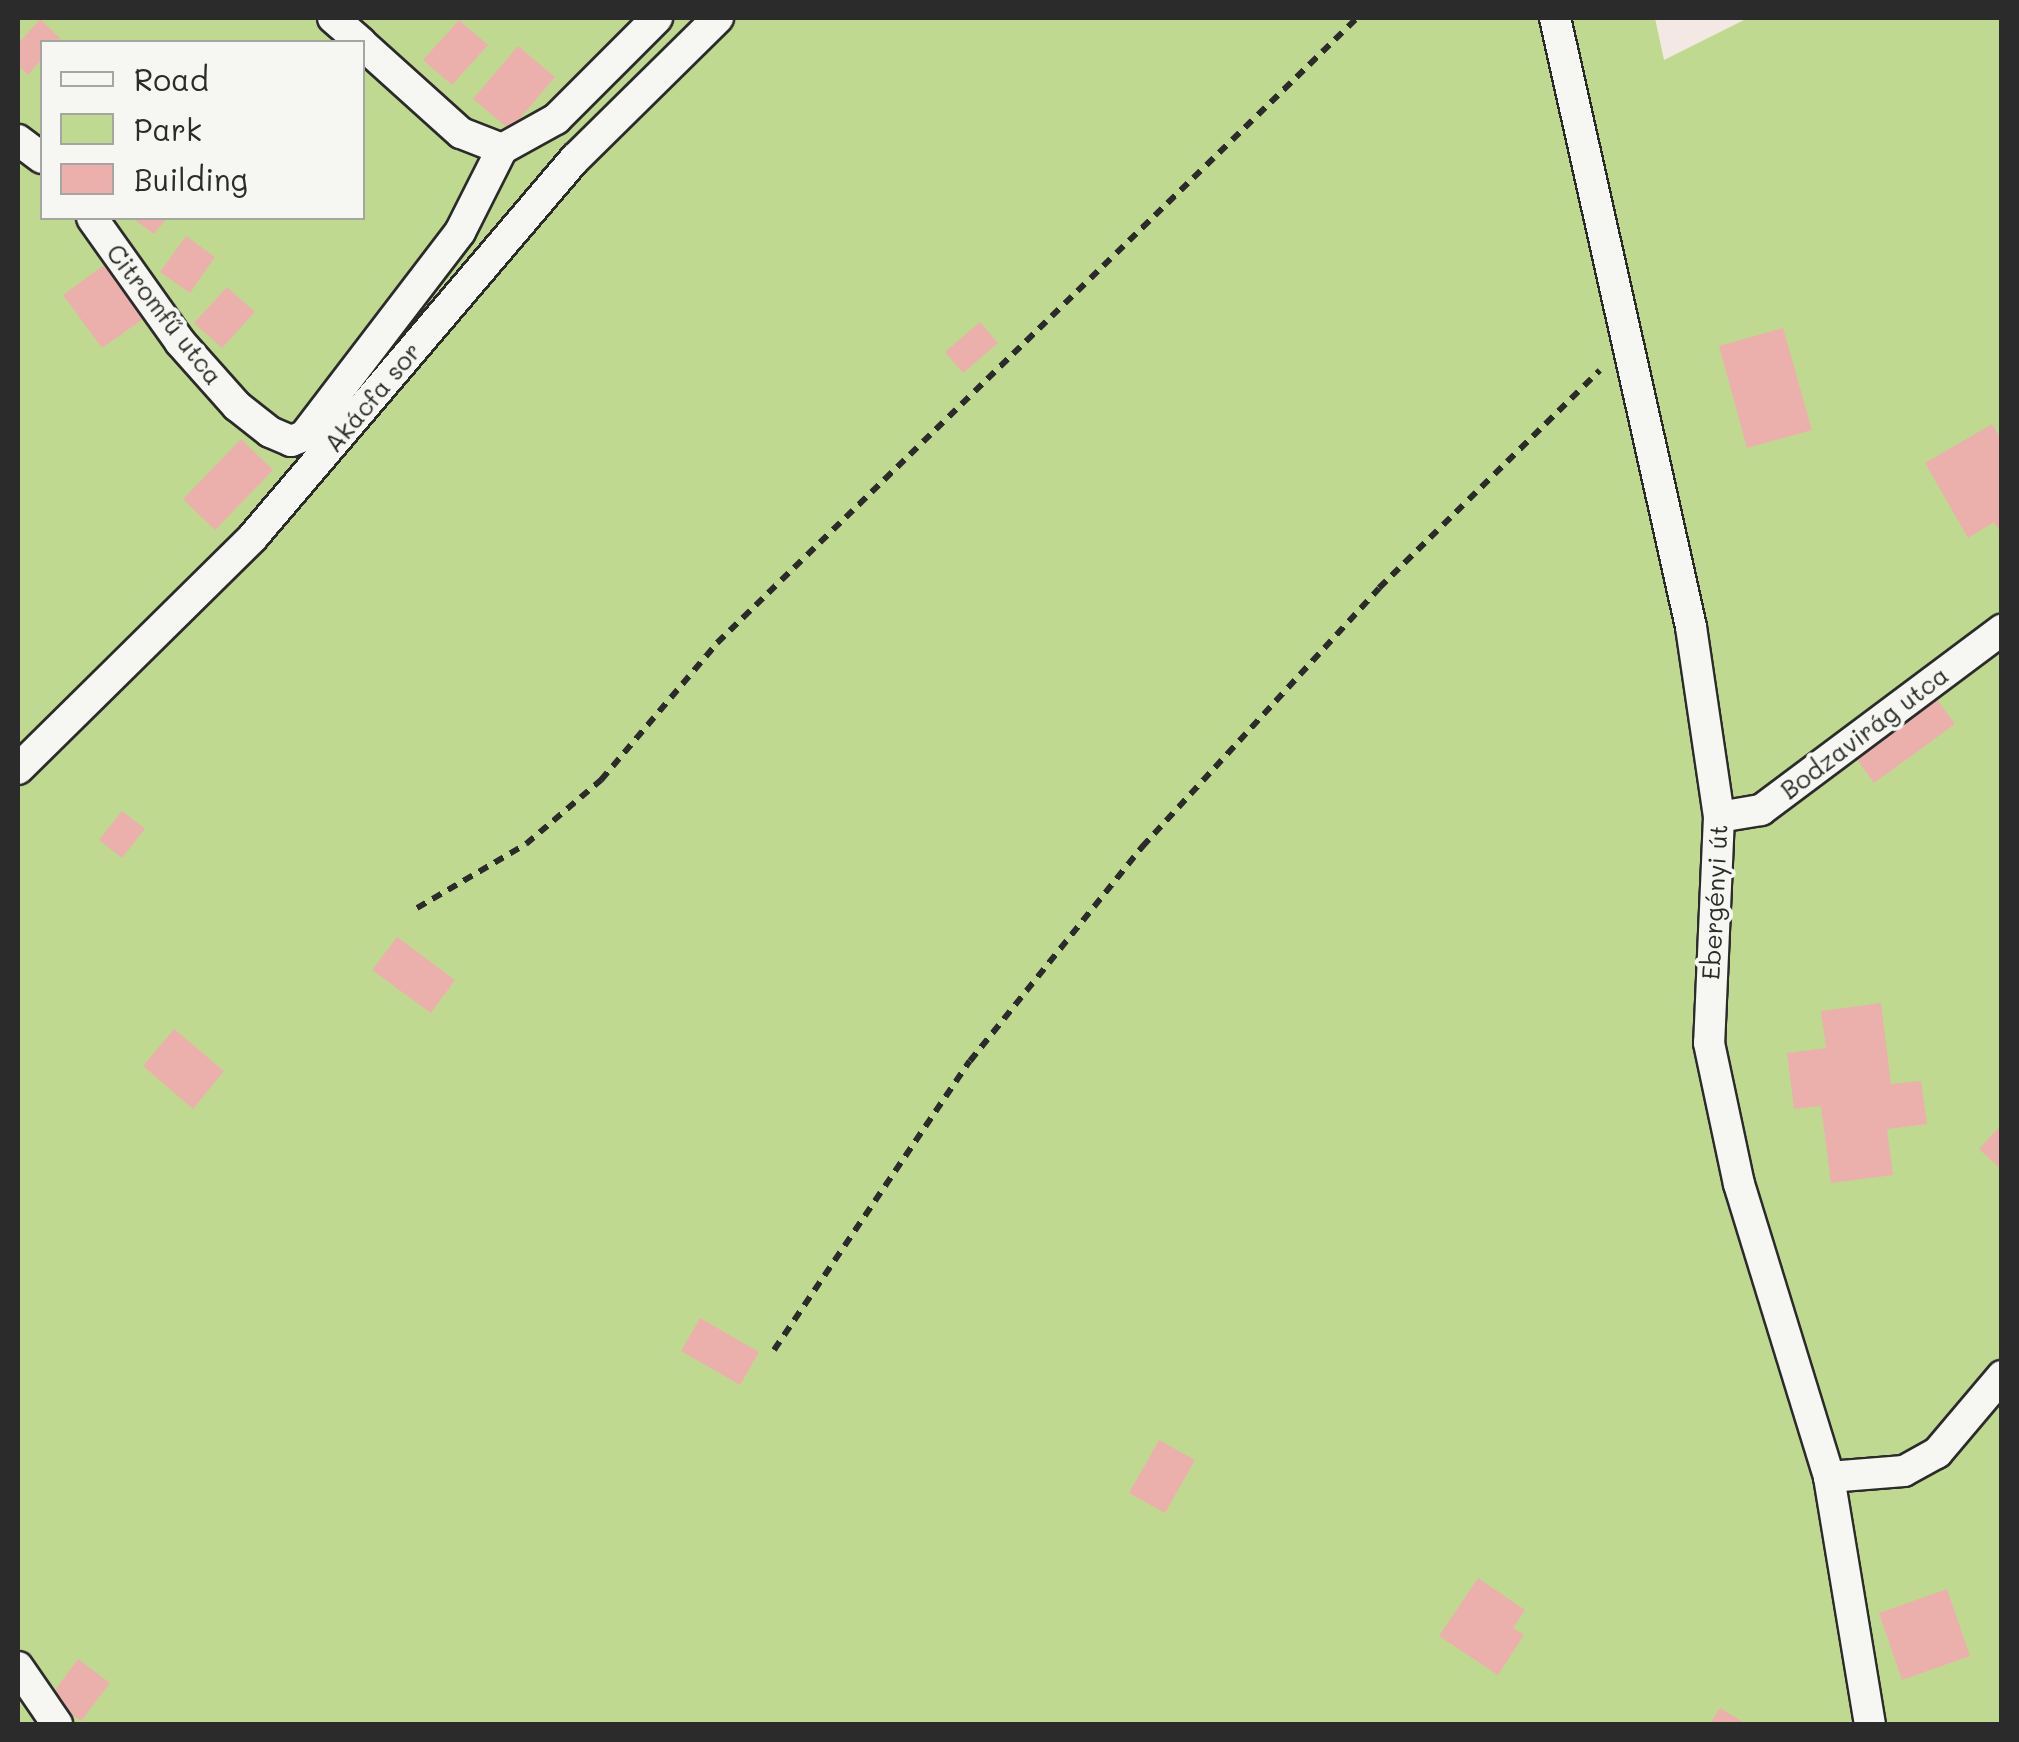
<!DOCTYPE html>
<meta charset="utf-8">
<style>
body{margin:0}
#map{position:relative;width:2019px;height:1742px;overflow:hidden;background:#f4e8e4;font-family:Mali,sans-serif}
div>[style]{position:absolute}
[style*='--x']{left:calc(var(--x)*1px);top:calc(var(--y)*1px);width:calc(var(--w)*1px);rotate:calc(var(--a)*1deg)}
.green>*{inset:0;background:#c0d990}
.building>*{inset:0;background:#ebb0ac}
.path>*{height:6px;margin-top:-3px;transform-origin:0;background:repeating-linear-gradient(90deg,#2b2b2b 0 10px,transparent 0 18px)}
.roads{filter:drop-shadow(2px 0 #2b2b2b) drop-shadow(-2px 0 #2b2b2b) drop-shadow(0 2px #2b2b2b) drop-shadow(0 -2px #2b2b2b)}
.street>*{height:30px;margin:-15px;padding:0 15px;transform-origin:15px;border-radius:15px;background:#f6f6f2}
span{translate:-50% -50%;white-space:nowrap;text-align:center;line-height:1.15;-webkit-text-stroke:8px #f6f6f2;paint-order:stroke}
.street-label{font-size:25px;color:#2b2b2b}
.frame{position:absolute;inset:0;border:20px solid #2b2b2b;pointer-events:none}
.legend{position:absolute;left:40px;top:40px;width:325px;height:180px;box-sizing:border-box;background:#f6f6f2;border:2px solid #a5a5a2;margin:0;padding:12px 18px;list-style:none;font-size:30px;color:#2b2b2b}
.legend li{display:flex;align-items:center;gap:20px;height:50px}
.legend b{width:50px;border:2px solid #a5a5a2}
</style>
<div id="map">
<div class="green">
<div style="clip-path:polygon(evenodd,18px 18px,1655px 18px,1664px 60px,1748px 18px,2001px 18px,2001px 1724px,18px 1724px,18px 18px,42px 42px,362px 42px,362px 218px,42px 218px,42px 42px)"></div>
</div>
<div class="building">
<div style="clip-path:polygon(40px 19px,61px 39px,42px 42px,42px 59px,28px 75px,18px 65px,18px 44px)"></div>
<div style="clip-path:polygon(459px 20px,488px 45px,452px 85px,423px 60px)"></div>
<div style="clip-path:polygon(518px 46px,555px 77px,510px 130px,473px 99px)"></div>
<div style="clip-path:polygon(132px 218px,167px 218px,154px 234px)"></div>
<div style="clip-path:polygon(186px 236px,215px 257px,190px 293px,160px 272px)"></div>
<div style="clip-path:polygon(104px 265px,143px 319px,102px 348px,63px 295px)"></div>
<div style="clip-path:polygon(227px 287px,255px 312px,222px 348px,194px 323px)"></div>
<div style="clip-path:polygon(980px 322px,998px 343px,963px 373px,945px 352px)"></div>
<div style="clip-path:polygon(1783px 328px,1812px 430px,1747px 448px,1719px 346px)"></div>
<div style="clip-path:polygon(1992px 424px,2002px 441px,2002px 535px,1994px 522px,1968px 538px,1925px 463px)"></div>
<div style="clip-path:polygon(241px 439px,273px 470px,215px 530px,183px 499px)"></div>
<div style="clip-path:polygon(1932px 693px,1955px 724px,1874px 783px,1851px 751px)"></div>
<div style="clip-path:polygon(122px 811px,145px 829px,122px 858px,99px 840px)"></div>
<div style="clip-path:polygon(397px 937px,455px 980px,431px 1013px,372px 970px)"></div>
<div style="clip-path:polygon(1881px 1003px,1891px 1084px,1921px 1081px,1927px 1124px,1887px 1129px,1893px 1175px,1831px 1183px,1821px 1106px,1794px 1109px,1787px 1053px,1826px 1048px,1821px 1011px)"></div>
<div style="clip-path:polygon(174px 1029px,224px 1071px,193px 1109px,143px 1066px)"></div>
<div style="clip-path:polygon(2002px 1124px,2002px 1170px,1979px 1149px)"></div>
<div style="clip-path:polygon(700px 1318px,759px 1352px,740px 1385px,681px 1351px)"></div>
<div style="clip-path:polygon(1159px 1440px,1195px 1460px,1165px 1513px,1129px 1493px)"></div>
<div style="clip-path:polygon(1478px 1578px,1525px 1610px,1513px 1628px,1524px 1635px,1498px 1675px,1439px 1636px)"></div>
<div style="clip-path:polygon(1947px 1589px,1970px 1656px,1902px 1680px,1879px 1613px)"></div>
<div style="clip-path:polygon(78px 1659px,110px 1683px,81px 1721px,49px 1698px)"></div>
<div style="clip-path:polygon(1720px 1708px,1746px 1724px,1710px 1724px)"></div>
</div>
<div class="path">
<div style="--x:417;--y:908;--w:126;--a:-30.4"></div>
<div style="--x:526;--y:844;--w:99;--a:-40.5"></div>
<div style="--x:601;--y:780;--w:180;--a:-49.7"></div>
<div style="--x:717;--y:643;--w:895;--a:-44.32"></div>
<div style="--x:774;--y:1350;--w:349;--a:-55.9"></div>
<div style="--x:970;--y:1061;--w:275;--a:-51.2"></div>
<div style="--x:1142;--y:847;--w:351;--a:-47.5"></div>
<div style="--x:1379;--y:588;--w:310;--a:-44.6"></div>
</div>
<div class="roads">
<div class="street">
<div style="--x:333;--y:18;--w:37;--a:41"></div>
<div style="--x:1555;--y:18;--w:624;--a:77.41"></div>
<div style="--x:1691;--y:627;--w:192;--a:81.6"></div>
<div style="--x:1719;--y:817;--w:226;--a:92.5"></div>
<div style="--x:1709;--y:1043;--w:144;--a:78"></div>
<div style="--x:1739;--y:1184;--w:307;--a:72.9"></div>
<div style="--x:1829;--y:1477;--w:250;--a:80.6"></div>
<div style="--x:362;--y:44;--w:133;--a:42"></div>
<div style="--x:461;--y:133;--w:44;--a:21.3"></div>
<div style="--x:18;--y:140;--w:30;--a:37"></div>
<div style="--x:92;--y:218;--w:152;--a:54.6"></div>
<div style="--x:180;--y:342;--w:86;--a:48.3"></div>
<div style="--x:237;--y:406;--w:42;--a:38.2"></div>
<div style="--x:270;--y:432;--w:23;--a:23"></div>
<div style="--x:291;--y:441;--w:14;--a:-21"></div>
<div style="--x:304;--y:436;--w:257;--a:-52.6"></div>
<div style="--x:460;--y:232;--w:93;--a:-63.2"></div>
<div style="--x:502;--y:149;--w:62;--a:-29.1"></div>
<div style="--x:556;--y:119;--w:143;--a:-45"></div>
<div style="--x:18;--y:769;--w:330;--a:-44.6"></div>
<div style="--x:253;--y:537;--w:497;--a:-49.6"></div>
<div style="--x:575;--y:159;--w:201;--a:-44.6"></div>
<div style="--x:1719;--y:817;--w:43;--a:-9.5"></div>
<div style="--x:1761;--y:810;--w:301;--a:-36.8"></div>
<div style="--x:1829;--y:1477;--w:75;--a:-4.6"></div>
<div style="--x:1904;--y:1471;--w:38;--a:-29"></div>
<div style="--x:1937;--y:1453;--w:101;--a:-49.8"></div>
<div style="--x:18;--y:1667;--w:69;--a:55.6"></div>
</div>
</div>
<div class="street-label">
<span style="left:165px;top:314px;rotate:52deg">Citromfű utca</span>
<span style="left:372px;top:397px;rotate:-50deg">Akácfa sor</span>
<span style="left:1864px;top:732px;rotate:-37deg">Bodzavirág utca</span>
<span style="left:1714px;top:902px;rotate:-87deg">Ebergényi út</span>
</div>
<div class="frame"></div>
<ul class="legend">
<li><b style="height:12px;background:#f6f6f2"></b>Road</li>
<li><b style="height:28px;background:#c0d990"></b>Park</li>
<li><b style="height:28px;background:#ebb0ac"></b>Building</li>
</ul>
</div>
